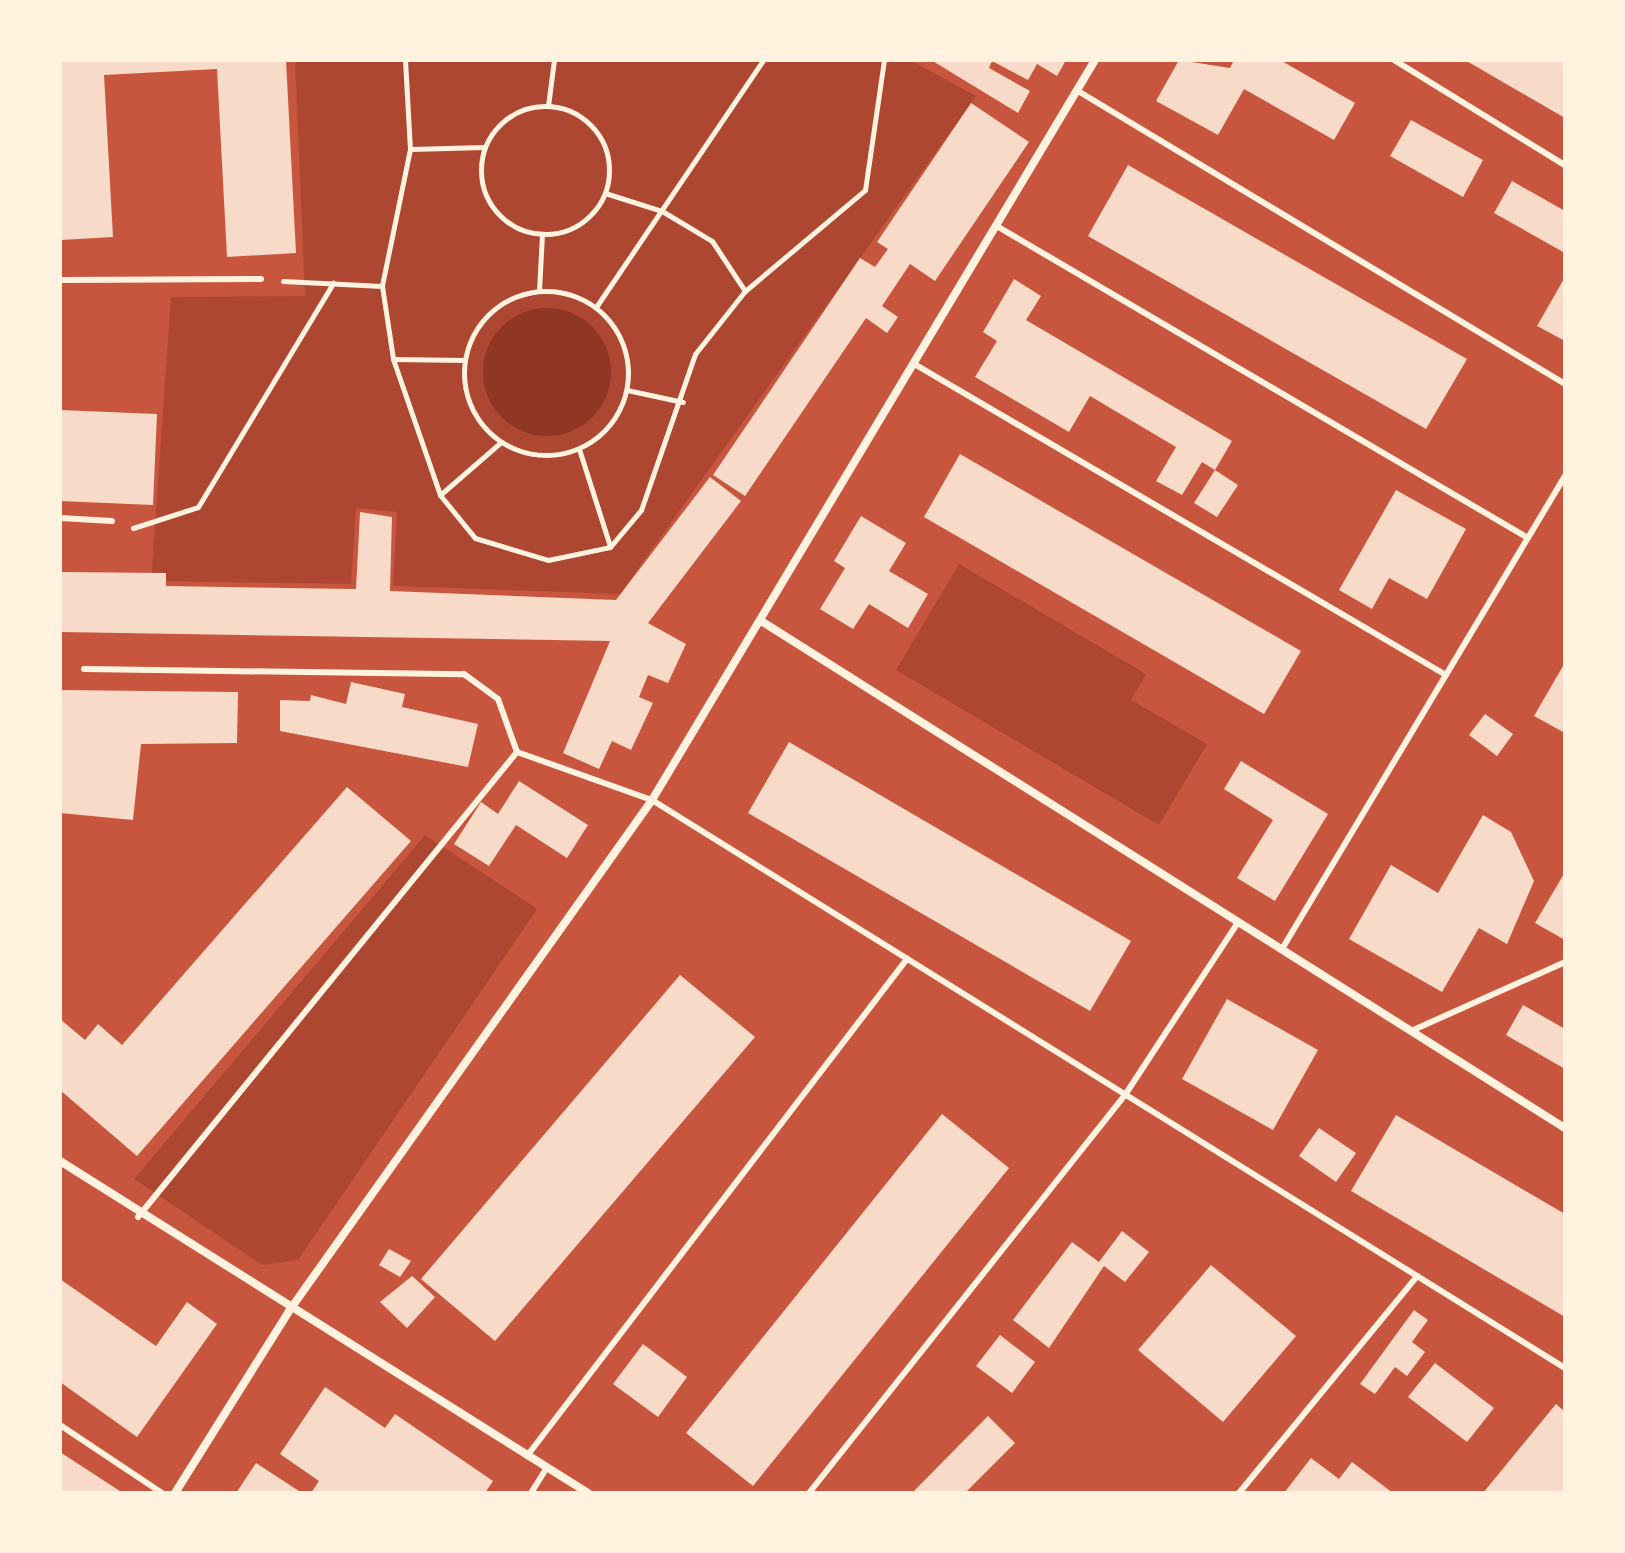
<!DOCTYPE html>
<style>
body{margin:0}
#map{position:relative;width:1625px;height:1553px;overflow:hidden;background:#c8553d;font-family:"Golos Text",sans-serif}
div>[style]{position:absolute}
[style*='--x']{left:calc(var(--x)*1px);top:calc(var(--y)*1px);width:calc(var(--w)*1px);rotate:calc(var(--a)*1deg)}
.green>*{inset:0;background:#ae4732}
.water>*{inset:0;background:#8f3625}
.round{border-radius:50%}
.building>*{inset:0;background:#f7dbc8}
.path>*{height:5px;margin:-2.5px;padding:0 2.5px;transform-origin:2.5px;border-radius:2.5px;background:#fff3e0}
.path>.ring{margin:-2.5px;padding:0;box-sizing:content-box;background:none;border:5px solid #fff3e0;border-radius:50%}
.service>*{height:6px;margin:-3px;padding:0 3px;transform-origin:3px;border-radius:3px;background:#fff3e0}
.minor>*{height:8px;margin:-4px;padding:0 4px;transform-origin:4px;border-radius:4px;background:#fff3e0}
span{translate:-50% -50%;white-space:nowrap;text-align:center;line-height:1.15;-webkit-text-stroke:8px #fff3e0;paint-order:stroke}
.frame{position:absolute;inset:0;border:62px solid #fff3e0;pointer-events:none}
</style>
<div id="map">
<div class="green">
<div style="clip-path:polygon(295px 60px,910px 60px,976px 96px,620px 594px,393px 586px,397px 512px,356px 508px,351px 584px,151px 581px,171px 297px,305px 296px)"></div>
<div style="clip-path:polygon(959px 564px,1146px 674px,1131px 700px,1207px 744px,1159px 825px,896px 670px)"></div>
<div style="clip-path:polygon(425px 835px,537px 909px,298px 1260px,262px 1265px,134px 1179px)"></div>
</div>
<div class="water">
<div class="round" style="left:483px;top:308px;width:128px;height:128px"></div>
</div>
<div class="building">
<div style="clip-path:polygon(60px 60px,286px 60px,296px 253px,227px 257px,217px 69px,104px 75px,113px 237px,60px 240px)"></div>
<div style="clip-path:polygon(931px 60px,1066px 60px,1057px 76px,1037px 64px,1028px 80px,992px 61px,989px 68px,1030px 91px,1018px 113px)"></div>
<div style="clip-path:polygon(1179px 60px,1230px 68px,1234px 60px,1280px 60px,1355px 103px,1334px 140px,1244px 89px,1218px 135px,1156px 101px)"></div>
<div style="clip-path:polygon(1465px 60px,1565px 60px,1565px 118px)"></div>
<div style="clip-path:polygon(971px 103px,1029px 142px,935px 281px,910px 264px,882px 306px,898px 317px,887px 333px,866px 318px,745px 496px,713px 475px,860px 258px,875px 267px,888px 249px,877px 242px)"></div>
<div style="clip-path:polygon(1411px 120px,1483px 160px,1463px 197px,1390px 156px)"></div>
<div style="clip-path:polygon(1128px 165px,1467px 359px,1426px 429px,1088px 236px)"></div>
<div style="clip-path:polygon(1512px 181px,1565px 211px,1565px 253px,1494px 213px)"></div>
<div style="clip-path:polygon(1565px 277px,1565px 341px,1537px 326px)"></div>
<div style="clip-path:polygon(1014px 279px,1041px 296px,1026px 320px,1232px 441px,1215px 470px,1202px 462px,1182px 495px,1156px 481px,1176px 447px,1090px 396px,1069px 432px,975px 377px,997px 341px,983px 332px)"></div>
<div style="clip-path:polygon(60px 410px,157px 414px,153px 505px,60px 501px)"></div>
<div style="clip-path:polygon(960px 454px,1301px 651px,1264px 714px,924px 517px)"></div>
<div style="clip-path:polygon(1215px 470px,1238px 485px,1217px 517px,1194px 503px)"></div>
<div style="clip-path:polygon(710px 477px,741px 501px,648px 623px,686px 644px,668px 683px,648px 675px,639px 697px,653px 703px,631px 750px,612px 741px,599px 769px,563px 753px,610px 641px,60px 632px,60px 572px,166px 573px,166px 586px,356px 589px,360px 512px,392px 517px,390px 591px,616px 600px)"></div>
<div style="clip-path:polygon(1396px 490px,1466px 529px,1427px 599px,1389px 578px,1372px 609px,1339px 590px)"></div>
<div style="clip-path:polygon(861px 516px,906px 543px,889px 571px,928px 594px,908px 628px,869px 604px,853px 629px,820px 609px,845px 568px,834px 561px)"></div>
<div style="clip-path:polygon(1563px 666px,1565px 668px,1565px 733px,1534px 716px)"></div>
<div style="clip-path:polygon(351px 682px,405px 694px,402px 707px,478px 724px,468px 767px,280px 731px,280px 700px,310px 701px,311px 695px,346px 704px)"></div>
<div style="clip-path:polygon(60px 690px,238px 692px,237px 743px,141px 744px,133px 820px,60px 813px)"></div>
<div style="clip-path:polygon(1485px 714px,1513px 734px,1497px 756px,1469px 735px)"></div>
<div style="clip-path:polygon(789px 742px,1131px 941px,1090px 1011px,748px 813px)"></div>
<div style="clip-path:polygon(1241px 761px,1328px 814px,1275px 901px,1237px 878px,1273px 820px,1224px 789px)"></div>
<div style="clip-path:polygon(519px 781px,588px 825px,567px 858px,516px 825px,489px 866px,454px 844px,481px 802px,498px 814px)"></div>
<div style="clip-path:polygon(347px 787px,411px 841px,137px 1156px,60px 1090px,60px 1019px,85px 1040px,98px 1024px,122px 1045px)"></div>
<div style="clip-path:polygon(1483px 815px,1511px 832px,1534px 881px,1507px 944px,1479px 928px,1442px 992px,1349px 939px,1391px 865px,1438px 893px)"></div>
<div style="clip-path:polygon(1565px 872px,1565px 940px,1535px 923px)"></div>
<div style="clip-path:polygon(680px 975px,755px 1037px,495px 1341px,421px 1279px)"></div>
<div style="clip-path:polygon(1227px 999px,1318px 1050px,1273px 1130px,1182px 1079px)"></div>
<div style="clip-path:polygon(1523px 1005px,1565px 1029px,1565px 1069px,1506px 1035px)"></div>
<div style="clip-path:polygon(942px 1114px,1009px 1168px,753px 1486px,686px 1433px)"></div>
<div style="clip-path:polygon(1396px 1115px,1565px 1214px,1565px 1317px,1351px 1191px)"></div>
<div style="clip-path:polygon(1319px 1128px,1356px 1153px,1336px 1182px,1299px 1156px)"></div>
<div style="clip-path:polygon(1122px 1231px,1149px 1252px,1125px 1282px,1104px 1266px,1049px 1348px,1013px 1320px,1072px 1242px,1099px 1262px)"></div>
<div style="clip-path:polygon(389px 1249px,411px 1261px,400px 1277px,379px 1265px)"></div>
<div style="clip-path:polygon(1211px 1265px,1296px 1336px,1223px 1422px,1138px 1350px)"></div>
<div style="clip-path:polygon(412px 1276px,435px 1297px,407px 1328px,380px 1302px)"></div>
<div style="clip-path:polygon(60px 1279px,156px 1346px,187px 1302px,217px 1324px,137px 1437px,60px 1382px)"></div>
<div style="clip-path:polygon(1414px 1310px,1428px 1320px,1412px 1342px,1425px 1352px,1407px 1376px,1395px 1367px,1375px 1394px,1360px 1384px)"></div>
<div style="clip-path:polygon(1000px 1335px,1035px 1362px,1012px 1393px,976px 1366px)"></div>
<div style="clip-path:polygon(643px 1344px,687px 1377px,658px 1417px,613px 1384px)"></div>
<div style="clip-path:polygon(1435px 1363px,1494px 1408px,1467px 1442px,1408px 1397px)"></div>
<div style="clip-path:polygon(325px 1387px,385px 1428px,395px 1414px,493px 1481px,485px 1493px,311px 1493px,319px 1481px,280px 1454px)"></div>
<div style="clip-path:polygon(1556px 1404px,1565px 1412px,1565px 1493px,1483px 1493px)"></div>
<div style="clip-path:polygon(988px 1416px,1015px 1443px,965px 1493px,912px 1493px)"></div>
<div style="clip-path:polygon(60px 1452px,106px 1482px,123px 1493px,60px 1493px)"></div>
<div style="clip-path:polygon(1311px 1458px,1339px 1479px,1352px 1462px,1393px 1493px,1284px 1493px)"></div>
<div style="clip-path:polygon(256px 1463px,302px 1493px,236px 1493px)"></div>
</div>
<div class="path">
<div style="--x:405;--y:60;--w:89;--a:86.8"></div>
<div style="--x:410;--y:149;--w:140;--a:101.6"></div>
<div style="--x:382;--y:286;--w:74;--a:81.4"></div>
<div style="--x:393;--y:359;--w:144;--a:70.9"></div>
<div style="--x:440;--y:495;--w:55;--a:50.9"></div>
<div style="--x:475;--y:538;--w:76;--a:16.8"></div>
<div style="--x:548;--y:560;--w:63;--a:-11.8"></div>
<div style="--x:610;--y:547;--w:48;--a:-50"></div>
<div style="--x:641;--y:510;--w:165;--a:-70.9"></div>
<div style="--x:695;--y:354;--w:80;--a:-51.6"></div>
<div style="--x:745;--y:291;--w:157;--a:-40.1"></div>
<div style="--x:865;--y:190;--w:131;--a:-81.7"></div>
<div style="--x:548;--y:106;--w:46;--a:-82.6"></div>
<div class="ring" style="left:481px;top:106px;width:123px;height:123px"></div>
<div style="--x:410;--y:149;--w:75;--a:-1.5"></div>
<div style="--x:605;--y:193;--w:60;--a:17.5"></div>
<div style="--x:662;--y:211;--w:58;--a:31"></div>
<div style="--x:712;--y:241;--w:60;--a:56.6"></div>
<div style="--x:283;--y:281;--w:99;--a:2.9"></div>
<div class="ring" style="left:464px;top:291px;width:159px;height:159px"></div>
<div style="--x:539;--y:291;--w:57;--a:-87"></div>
<div style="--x:596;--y:307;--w:298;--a:-55.9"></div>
<div style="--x:393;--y:359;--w:72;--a:0.8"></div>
<div style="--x:627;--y:390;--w:57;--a:12.1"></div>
<div style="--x:579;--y:449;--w:102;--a:72.3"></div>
<div style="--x:440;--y:495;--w:81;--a:-41"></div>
<div style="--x:133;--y:528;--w:68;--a:-17.9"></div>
<div style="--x:198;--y:507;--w:262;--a:-58.9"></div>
</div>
<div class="service">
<div style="--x:1394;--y:60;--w:201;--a:31.6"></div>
<div style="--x:1078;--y:91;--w:568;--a:31.03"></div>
<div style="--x:1000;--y:228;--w:612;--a:30.42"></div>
<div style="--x:60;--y:280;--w:201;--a:-0.3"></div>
<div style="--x:916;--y:365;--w:614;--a:30.32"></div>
<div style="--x:60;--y:518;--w:52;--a:3.3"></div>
<div style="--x:84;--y:669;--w:380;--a:0.8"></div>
<div style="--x:464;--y:674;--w:42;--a:36.3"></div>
<div style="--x:498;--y:699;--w:56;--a:70.3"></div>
<div style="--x:1282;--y:949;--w:551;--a:-59.11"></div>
<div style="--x:1411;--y:1031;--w:169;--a:-24.1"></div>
<div style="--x:138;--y:1217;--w:600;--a:-50.82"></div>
<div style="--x:517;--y:752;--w:143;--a:19.6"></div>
<div style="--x:652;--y:800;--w:1075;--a:31.89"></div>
<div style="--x:60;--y:1425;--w:123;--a:33.7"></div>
<div style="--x:527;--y:1456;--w:626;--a:-52.6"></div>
<div style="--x:531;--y:1493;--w:28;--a:-58"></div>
<div style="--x:809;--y:1493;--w:508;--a:-51.55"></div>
<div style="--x:1125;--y:1095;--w:207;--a:-56.8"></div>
<div style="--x:1239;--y:1493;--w:281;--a:-50.6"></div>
</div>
<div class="minor">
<div style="--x:761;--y:621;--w:951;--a:32.24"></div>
<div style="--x:60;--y:1161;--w:624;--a:32.16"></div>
<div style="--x:175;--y:1493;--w:215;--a:-57.9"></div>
<div style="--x:289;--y:1311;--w:627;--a:-54.61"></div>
<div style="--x:652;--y:800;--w:862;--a:-59.09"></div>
</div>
<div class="frame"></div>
</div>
